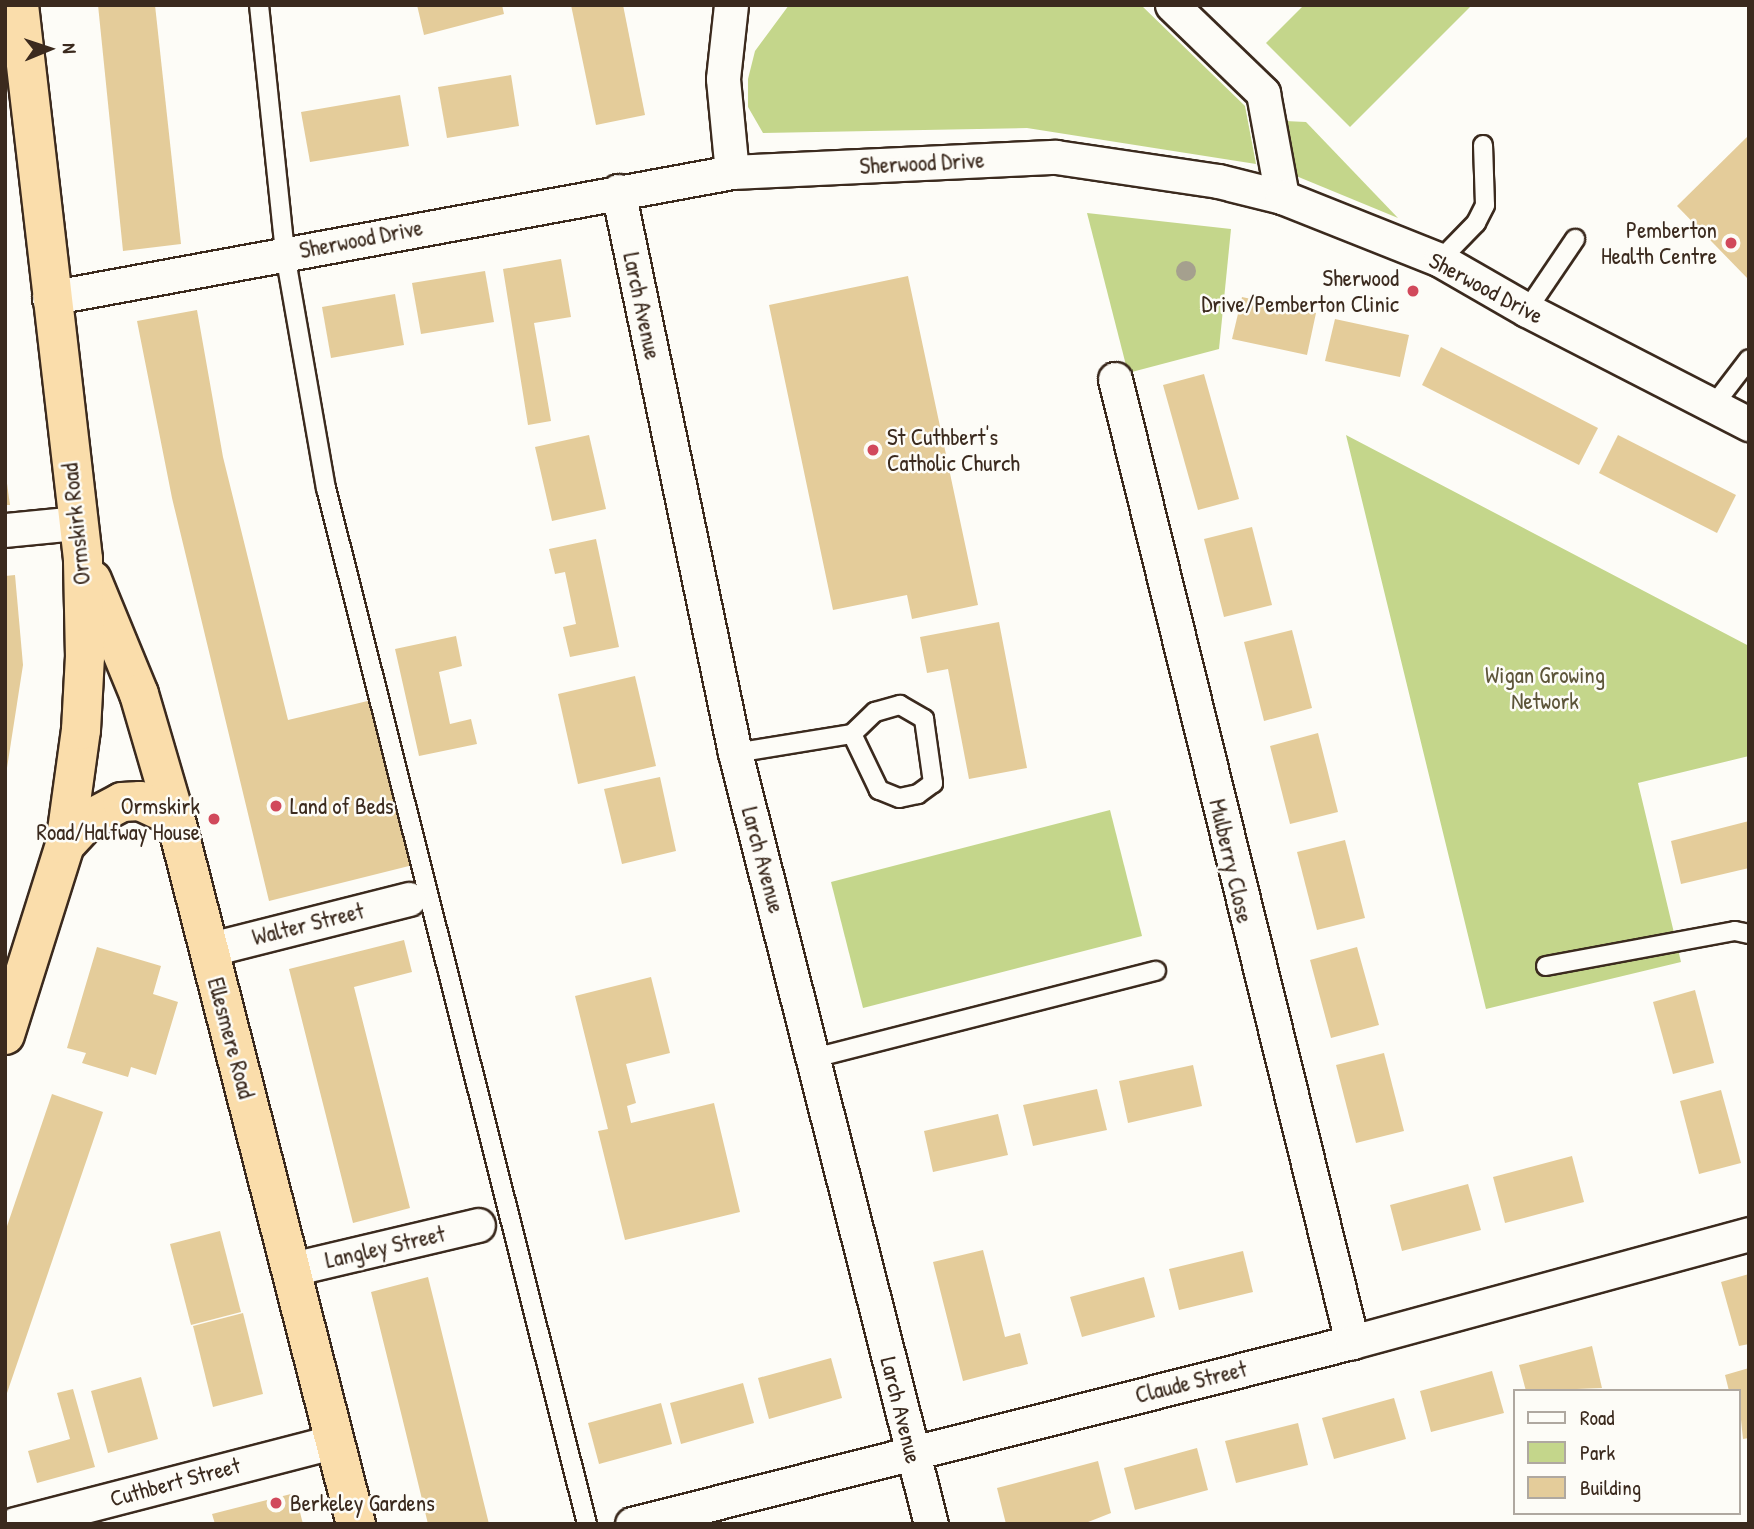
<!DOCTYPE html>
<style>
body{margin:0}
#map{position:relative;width:1754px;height:1529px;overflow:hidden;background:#fdfcf7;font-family:"Patrick Hand",sans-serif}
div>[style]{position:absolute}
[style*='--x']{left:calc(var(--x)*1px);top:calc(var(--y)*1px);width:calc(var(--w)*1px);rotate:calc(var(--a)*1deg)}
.green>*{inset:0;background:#c4d68b}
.building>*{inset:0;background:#e4cc9a}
.roads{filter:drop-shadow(2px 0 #3b2a1e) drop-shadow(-2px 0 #3b2a1e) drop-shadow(0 2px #3b2a1e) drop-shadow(0 -2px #3b2a1e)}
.service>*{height:18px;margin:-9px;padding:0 9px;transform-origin:9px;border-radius:9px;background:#fdfcf7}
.minor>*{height:33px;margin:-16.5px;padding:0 16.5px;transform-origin:16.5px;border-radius:16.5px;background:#fdfcf7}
.trunk>*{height:38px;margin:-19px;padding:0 19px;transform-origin:19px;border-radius:19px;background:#faddab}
.trees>*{width:20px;height:20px;margin:-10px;border-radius:50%;background:#a5a08e}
.dots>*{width:19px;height:19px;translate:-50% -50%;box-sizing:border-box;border:4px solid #fdfcf7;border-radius:50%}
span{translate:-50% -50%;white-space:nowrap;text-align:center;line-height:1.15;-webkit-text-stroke:5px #fdfcf7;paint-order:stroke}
.street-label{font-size:23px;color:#3b2a1e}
.poi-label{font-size:23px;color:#3b2a1e}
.right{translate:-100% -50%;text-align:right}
.left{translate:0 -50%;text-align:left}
.park-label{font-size:23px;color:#5d5539}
.frame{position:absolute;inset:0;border:7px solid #3b2a1e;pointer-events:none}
.legend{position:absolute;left:1513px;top:1389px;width:228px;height:126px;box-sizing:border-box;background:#fdfcf7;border:2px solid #afa8a0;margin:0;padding:9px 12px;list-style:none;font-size:21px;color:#3b2a1e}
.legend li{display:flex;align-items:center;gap:14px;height:35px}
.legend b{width:35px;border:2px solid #afa8a0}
.north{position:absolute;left:14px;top:14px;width:70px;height:70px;-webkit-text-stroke:5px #fdfcf7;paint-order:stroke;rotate:88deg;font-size:19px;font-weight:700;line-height:28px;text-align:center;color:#3b2a1e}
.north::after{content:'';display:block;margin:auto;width:24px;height:32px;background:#3b2a1e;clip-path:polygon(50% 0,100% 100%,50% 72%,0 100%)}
</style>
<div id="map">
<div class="green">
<div style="clip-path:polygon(789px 5px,1141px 5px,1245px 106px,1256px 164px,1027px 128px,763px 133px,748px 107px,748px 79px,755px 51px)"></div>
<div style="clip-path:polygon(1304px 5px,1472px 5px,1350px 127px,1266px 43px)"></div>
<div style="clip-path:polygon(1285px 121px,1306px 122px,1398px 218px,1284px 171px)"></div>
<div style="clip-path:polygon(1087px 213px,1231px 229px,1219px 349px,1128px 373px)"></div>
<div style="clip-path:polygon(1346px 435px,1749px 646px,1749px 756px,1638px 783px,1681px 962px,1486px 1009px)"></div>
<div style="clip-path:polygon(1110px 810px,1142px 936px,863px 1008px,831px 882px)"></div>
</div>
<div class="building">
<div style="clip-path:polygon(98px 5px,155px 5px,181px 244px,123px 251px)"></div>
<div style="clip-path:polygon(417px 5px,502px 5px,504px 14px,424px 35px)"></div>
<div style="clip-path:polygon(571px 5px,623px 5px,645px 115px,596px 125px)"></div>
<div style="clip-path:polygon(511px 75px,519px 126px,447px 138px,438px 87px)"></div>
<div style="clip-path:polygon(400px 95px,409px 146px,310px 162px,301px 112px)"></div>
<div style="clip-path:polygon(1749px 135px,1749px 280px,1677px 206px)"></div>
<div style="clip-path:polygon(561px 259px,571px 317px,534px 323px,551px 421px,528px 425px,503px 269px)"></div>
<div style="clip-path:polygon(485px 271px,494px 322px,421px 334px,412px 283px)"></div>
<div style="clip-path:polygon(908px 276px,978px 605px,912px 619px,907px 595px,833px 610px,769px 305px)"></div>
<div style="clip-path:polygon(395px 294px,404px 345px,331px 358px,322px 307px)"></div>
<div style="clip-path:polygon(1242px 297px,1316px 313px,1307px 355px,1232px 339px)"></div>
<div style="clip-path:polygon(197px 310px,223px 457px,288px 720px,376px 699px,417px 864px,269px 901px,172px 498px,137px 321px)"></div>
<div style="clip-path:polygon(1335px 319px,1409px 335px,1400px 377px,1325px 361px)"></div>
<div style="clip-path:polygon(1441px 347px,1598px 428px,1579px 465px,1422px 385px)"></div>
<div style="clip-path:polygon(1204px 374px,1239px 499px,1198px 510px,1163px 385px)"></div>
<div style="clip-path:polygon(589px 435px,606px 509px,552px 521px,535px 447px)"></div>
<div style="clip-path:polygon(1618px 435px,1736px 495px,1717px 533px,1599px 473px)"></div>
<div style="clip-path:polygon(5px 469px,10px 505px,5px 505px)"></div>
<div style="clip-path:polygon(1252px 527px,1272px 605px,1224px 617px,1204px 539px)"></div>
<div style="clip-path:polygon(596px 539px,619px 647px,570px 657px,563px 627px,576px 624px,565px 572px,555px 574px,549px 549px)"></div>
<div style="clip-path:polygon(15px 575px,23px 665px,7px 768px,5px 576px)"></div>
<div style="clip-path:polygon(999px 622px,1027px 768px,969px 779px,948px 669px,927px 673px,920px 637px)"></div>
<div style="clip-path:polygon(1292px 630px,1312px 708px,1264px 721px,1244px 642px)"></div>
<div style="clip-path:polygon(456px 636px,462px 666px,439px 672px,450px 724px,471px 719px,477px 744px,419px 756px,395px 649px)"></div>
<div style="clip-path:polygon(635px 676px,656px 766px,578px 784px,558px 694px)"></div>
<div style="clip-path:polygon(1318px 733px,1338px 812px,1290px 824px,1270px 746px)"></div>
<div style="clip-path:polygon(660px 777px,676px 851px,622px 864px,604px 789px)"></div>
<div style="clip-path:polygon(1749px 821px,1749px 868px,1681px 884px,1671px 841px)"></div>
<div style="clip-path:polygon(1345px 840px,1365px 918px,1317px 930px,1297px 852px)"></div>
<div style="clip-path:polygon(404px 940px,412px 972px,354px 987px,410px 1208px,353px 1223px,289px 969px)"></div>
<div style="clip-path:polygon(97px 947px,161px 966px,153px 994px,178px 1002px,156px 1075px,131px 1067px,128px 1077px,82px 1063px,86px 1053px,67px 1048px)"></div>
<div style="clip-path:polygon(1357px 947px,1379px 1025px,1331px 1038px,1310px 960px)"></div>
<div style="clip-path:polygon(651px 977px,670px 1053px,626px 1064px,636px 1103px,627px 1106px,631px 1123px,714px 1103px,740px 1212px,625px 1240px,598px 1131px,608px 1129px,575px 996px)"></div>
<div style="clip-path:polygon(1695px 990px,1714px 1063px,1673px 1074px,1653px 1002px)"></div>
<div style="clip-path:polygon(1384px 1053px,1404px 1131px,1356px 1143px,1336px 1065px)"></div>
<div style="clip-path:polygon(1193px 1065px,1202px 1106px,1128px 1123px,1119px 1081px)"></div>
<div style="clip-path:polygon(1097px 1089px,1107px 1130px,1033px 1146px,1023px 1105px)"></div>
<div style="clip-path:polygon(1721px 1090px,1741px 1163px,1699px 1174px,1680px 1101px)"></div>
<div style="clip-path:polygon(52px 1094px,103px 1112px,6px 1396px,5px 1232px)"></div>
<div style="clip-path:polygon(998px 1114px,1008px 1155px,933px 1172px,924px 1131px)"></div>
<div style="clip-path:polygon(1572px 1156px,1584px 1202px,1505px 1223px,1493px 1177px)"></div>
<div style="clip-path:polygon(1468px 1184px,1481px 1230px,1402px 1251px,1390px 1205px)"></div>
<div style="clip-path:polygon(220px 1231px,241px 1312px,191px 1325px,170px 1244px)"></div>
<div style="clip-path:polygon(983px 1250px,1005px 1337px,1020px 1333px,1028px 1364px,963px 1381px,933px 1262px)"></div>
<div style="clip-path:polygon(1243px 1251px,1253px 1292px,1179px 1310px,1169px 1269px)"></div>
<div style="clip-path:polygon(1749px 1274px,1749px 1344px,1739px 1346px,1721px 1282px)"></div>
<div style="clip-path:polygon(428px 1277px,436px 1309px,489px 1524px,428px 1524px,402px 1417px,371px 1292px)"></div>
<div style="clip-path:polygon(1144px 1277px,1155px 1317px,1082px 1337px,1070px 1297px)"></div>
<div style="clip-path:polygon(243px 1313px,263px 1394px,213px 1407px,193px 1326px)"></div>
<div style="clip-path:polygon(1592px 1346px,1602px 1388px,1526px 1391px,1519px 1365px)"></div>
<div style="clip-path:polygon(831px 1358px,842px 1398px,769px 1419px,758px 1378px)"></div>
<div style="clip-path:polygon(1749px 1368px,1749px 1438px,1743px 1439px,1738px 1391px,1729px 1391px,1725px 1375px)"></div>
<div style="clip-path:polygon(1492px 1371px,1504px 1413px,1431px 1432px,1420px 1391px)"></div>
<div style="clip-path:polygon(141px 1377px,158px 1439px,108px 1453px,91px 1391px)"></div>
<div style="clip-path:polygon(743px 1383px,754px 1423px,681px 1444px,670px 1403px)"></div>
<div style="clip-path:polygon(73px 1389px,95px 1467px,37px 1483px,28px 1451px,70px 1439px,57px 1393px)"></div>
<div style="clip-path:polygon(1394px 1398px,1406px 1439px,1334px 1459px,1322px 1418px)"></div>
<div style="clip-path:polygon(661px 1403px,672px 1444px,599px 1464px,588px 1423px)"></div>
<div style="clip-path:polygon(1298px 1423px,1308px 1465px,1236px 1483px,1225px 1441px)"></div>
<div style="clip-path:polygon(1197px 1448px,1208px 1490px,1135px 1510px,1124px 1468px)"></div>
<div style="clip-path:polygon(1098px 1461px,1111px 1513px,1083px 1524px,1006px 1524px,997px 1488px)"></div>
<div style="clip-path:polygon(295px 1493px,303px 1524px,215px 1524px,212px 1514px)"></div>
</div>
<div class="roads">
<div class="service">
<div style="--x:259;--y:5;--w:250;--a:84"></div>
<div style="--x:285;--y:254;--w:238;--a:80.1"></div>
<div style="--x:326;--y:488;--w:1068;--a:75.86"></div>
<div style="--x:1440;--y:260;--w:52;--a:-45.8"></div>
<div style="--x:1476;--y:223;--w:20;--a:-63"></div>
<div style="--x:1485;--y:205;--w:60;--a:-91.9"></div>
<div style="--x:1527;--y:310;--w:86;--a:-55.9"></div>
<div style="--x:1713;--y:406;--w:59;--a:-52.5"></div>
<div style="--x:735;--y:753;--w:119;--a:-9.2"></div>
<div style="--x:852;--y:734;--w:32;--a:-44"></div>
<div style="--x:875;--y:712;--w:26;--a:-16"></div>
<div style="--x:900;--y:705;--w:28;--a:30"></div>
<div style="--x:924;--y:719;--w:65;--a:82"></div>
<div style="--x:933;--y:783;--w:19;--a:144"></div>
<div style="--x:918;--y:794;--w:19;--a:168"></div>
<div style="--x:899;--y:798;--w:22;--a:-158"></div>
<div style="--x:879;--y:790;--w:62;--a:-115.7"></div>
<div style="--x:1546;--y:966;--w:192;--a:-10.5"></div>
<div style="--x:1735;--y:931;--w:14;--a:12"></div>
<div style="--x:814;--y:1058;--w:353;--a:-14.3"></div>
</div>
<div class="minor">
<div style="--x:731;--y:5;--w:74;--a:96.2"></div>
<div style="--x:723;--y:79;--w:93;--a:84.5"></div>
<div style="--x:1172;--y:5;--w:127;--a:44"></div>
<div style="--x:1263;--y:93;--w:106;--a:79.6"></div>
<div style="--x:618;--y:191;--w:574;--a:78.24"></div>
<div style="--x:735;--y:753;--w:796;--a:75.74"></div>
<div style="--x:49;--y:298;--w:695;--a:-10.45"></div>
<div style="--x:732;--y:172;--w:324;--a:-2.7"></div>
<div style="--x:1056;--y:157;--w:164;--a:8.4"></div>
<div style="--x:1218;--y:181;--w:66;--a:14"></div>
<div style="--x:1282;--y:197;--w:170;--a:21.7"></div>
<div style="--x:1440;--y:260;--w:100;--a:29.9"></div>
<div style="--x:1527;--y:310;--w:250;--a:27.2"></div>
<div style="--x:1115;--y:379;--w:992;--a:76.17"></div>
<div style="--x:5;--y:530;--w:72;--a:-5.6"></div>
<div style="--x:207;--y:950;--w:208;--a:-14.2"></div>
<div style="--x:292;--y:1269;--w:191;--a:-13.3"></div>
<div style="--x:15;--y:1524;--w:332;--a:-14.5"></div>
<div style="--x:632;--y:1524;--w:743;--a:-14.19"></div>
<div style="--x:1352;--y:1342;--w:411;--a:-15.2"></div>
</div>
<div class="trunk">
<div style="--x:92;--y:580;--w:123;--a:67.6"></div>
<div style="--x:139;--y:694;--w:128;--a:73.7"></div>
<div style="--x:175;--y:817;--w:730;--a:75.64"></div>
<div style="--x:65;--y:845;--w:34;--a:-47"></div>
<div style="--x:88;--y:820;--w:38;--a:-28"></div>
<div style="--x:122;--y:802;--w:18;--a:-3"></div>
<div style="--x:140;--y:801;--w:38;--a:25"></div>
<div style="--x:5;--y:1035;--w:199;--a:-72.5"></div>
<div style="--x:65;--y:845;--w:116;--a:-82.1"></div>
<div style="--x:81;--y:730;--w:73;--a:-86.9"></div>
<div style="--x:85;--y:657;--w:98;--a:-91.2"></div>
<div style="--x:83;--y:559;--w:558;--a:-96.59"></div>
</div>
</div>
<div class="trees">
<div style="left:1186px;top:271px"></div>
</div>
<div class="dots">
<div style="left:1731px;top:243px;background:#d1495b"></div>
<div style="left:1413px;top:291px;background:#d1495b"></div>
<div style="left:873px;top:450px;background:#d1495b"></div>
<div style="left:276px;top:806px;background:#d1495b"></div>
<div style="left:214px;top:819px;background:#d1495b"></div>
<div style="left:276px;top:1503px;background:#d1495b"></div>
</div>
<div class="street-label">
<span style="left:922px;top:163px;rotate:-3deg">Sherwood Drive</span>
<span style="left:361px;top:239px;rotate:-11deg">Sherwood Drive</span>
<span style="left:1486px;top:288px;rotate:28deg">Sherwood Drive</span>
<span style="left:642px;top:306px;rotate:78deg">Larch Avenue</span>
<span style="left:76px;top:524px;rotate:-96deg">Ormskirk Road</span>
<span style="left:763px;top:860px;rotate:75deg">Larch Avenue</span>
<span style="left:1231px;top:861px;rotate:77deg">Mulberry Close</span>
<span style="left:308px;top:924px;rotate:-14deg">Walter Street</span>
<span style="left:231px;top:1038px;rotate:75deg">Ellesmere Road</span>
<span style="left:385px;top:1247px;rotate:-13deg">Langley Street</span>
<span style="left:1191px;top:1382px;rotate:-14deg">Claude Street</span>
<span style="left:901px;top:1410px;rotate:76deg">Larch Avenue</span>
<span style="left:175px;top:1482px;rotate:-15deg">Cuthbert Street</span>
</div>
<div class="poi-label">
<span class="right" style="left:1717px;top:243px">Pemberton<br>Health Centre</span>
<span class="right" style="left:1399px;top:291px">Sherwood<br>Drive/Pemberton Clinic</span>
<span class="left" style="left:887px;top:450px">St Cuthbert's<br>Catholic Church</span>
<span class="right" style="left:200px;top:819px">Ormskirk<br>Road/Halfway House</span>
<span class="left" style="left:290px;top:806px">Land of Beds</span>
<span class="left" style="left:290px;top:1503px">Berkeley Gardens</span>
</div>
<div class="park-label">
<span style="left:1545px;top:688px">Wigan Growing<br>Network</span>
</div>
<div class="frame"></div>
<ul class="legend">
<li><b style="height:9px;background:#fdfcf7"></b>Road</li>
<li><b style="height:19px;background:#c4d68b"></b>Park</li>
<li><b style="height:19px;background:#e4cc9a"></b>Building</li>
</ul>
<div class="north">N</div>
</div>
